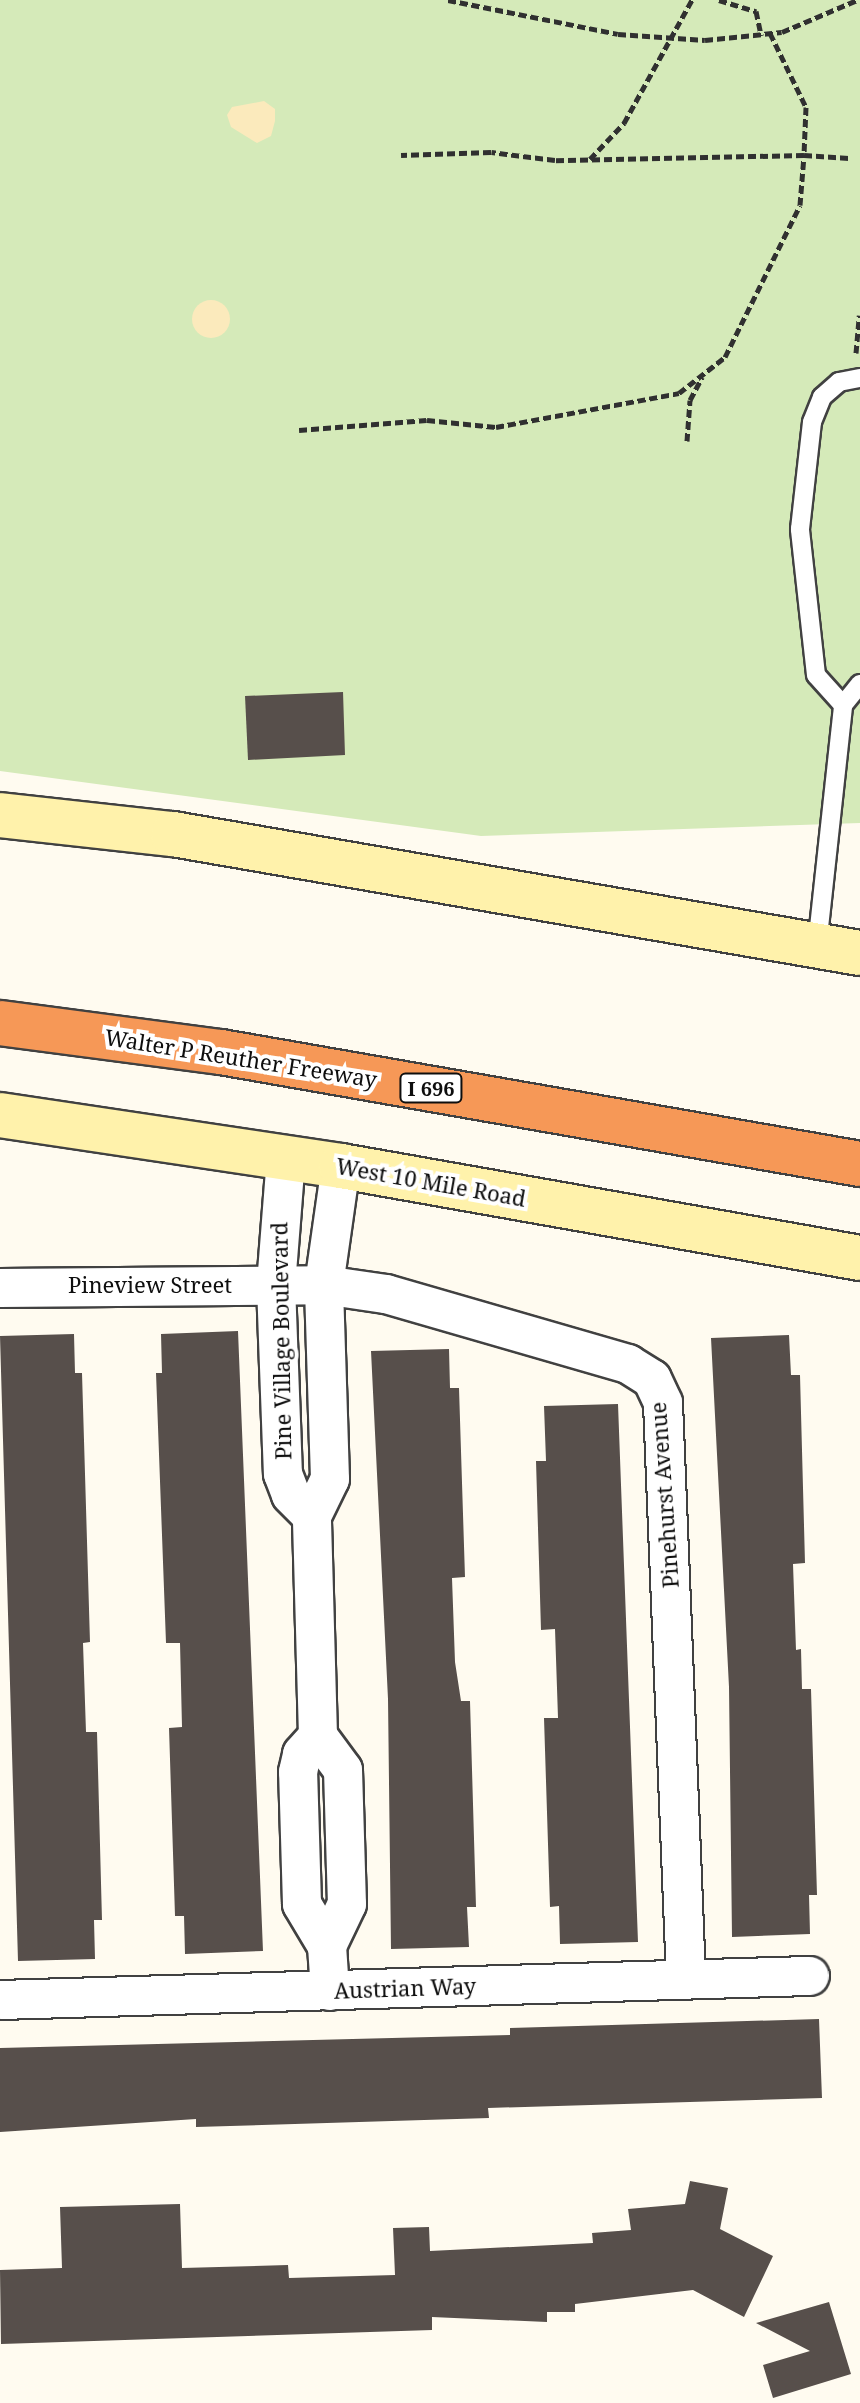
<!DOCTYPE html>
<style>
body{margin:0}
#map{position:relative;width:860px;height:2403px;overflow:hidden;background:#fffbf0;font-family:"Noto Serif",serif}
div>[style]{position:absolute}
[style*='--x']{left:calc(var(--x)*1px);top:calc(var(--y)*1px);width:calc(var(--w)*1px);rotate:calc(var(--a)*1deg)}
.green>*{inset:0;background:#d5eab9}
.sand>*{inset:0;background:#fbeabc}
.round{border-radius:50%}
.building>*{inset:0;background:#574f4b}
.path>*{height:5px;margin-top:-2.5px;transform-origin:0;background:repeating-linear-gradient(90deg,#303030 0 8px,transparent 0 12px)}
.roads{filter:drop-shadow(2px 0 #414141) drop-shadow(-2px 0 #414141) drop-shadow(0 2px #414141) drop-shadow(0 -2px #414141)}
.service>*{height:18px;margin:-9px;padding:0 9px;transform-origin:9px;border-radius:9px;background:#fff}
.minor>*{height:38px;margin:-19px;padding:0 19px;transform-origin:19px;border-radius:19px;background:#fff}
.secondary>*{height:44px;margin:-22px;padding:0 22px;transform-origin:22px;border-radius:22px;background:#fff2ab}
.motorway>*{height:44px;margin:-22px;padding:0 22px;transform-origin:22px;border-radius:22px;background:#f69857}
span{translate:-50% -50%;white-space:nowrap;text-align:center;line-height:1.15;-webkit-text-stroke:8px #fff;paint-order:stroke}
.shield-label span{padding:2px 6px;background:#fff;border:2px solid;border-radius:6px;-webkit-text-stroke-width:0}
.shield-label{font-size:20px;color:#0e0e0e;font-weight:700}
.street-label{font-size:22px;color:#0e0e0e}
</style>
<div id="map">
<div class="green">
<div style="clip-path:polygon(0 0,860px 0,860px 823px,481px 836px,0 771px)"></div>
</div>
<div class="sand">
<div style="clip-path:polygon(264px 101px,275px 109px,275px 121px,271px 136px,257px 143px,231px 127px,227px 115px,232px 107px)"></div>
<div class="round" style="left:192px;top:300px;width:38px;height:38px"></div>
</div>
<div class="building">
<div style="clip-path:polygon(343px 692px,345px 755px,248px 760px,245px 696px)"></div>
<div style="clip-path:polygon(238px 1331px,263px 1951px,185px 1954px,184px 1916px,175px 1916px,169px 1728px,182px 1727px,180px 1643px,166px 1643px,156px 1373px,162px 1373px,161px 1334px)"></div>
<div style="clip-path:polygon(74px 1334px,75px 1373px,82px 1373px,90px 1642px,83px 1643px,86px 1732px,97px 1732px,102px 1920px,94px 1920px,95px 1959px,18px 1961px,0 1336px)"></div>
<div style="clip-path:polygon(789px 1335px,791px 1375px,800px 1375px,805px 1563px,793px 1564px,796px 1650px,801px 1649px,802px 1689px,811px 1689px,817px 1895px,809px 1895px,810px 1934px,732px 1937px,729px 1687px,711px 1338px)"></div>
<div style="clip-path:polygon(449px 1349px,450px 1388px,459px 1388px,465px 1577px,452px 1578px,455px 1662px,461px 1701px,470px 1701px,476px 1907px,467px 1907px,469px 1947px,391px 1949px,388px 1699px,371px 1351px)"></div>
<div style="clip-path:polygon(618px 1404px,638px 1942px,560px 1944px,559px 1906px,550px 1907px,544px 1718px,558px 1718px,555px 1629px,541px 1630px,536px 1461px,546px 1461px,544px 1406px)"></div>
<div style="clip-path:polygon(819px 2019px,822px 2098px,488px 2108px,489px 2118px,196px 2127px,196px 2119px,0 2132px,0 2048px,510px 2035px,510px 2028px)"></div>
<div style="clip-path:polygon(690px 2181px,728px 2188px,720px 2229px,773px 2256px,744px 2317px,693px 2290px,575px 2304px,575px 2312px,547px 2312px,547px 2322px,432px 2317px,432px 2330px,1px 2344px,0 2270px,62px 2268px,60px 2207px,180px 2204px,182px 2268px,288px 2265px,289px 2278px,395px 2275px,393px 2228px,429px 2227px,430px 2251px,593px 2243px,592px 2233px,631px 2230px,628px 2209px,685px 2204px)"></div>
<div style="clip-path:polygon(829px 2302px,851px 2374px,773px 2398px,763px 2365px,810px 2351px,756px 2323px)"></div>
</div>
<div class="path">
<div style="--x:448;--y:0;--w:173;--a:11.3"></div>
<div style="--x:618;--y:34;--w:87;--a:3.9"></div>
<div style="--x:705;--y:40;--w:77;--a:-5.9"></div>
<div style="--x:782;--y:32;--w:82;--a:-23.1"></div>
<div style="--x:719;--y:0;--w:39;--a:17"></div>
<div style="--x:756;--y:11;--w:25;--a:78"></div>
<div style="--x:770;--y:33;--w:82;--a:64.1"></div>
<div style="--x:806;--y:107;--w:48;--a:92.4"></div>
<div style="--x:804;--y:155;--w:45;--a:3.8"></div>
<div style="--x:590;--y:159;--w:50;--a:-46.6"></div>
<div style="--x:624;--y:123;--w:141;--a:-61.1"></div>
<div style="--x:856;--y:353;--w:38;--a:-85"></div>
<div style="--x:299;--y:430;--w:128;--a:-4.5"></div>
<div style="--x:427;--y:420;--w:69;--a:5.8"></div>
<div style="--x:496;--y:427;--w:186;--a:-10.5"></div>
<div style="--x:679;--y:393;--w:58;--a:-38"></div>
<div style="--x:725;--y:357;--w:169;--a:-63.7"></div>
<div style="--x:800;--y:205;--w:50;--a:-85.4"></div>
<div style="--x:804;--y:155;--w:249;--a:178.8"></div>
<div style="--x:555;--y:160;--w:64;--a:-172.9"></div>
<div style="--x:491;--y:152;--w:90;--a:178.1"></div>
<div style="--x:687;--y:441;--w:41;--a:-85.8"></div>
<div style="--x:690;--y:400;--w:26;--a:-62"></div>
</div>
<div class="roads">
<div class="service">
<div style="--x:843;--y:705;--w:40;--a:-132"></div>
<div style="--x:816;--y:675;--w:147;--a:-96.3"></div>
<div style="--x:800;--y:529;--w:108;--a:-83.6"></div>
<div style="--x:812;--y:422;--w:27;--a:-68"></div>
<div style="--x:822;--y:397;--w:23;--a:-41"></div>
<div style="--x:839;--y:382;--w:21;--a:-11"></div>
<div style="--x:817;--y:946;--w:242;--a:-83.8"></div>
<div style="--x:843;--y:705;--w:27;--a:-51"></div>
</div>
<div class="minor">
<div style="--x:286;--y:1158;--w:127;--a:94.5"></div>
<div style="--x:276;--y:1285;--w:189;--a:87.9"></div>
<div style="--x:283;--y:1474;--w:22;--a:69"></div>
<div style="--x:291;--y:1495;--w:30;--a:45"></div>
<div style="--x:0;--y:1288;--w:324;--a:-0.5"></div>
<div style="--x:324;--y:1285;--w:63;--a:8.3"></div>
<div style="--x:386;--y:1294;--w:252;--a:16.1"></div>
<div style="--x:628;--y:1364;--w:28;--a:32"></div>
<div style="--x:652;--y:1379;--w:26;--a:65"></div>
<div style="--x:663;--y:1403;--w:574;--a:87.71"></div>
<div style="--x:318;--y:1736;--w:42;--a:53.7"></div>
<div style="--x:343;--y:1770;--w:134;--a:88.3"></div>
<div style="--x:347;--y:1904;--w:47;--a:115.5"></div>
<div style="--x:330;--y:1991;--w:45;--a:-93.8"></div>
<div style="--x:327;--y:1946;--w:49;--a:-120.8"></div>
<div style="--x:302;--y:1904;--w:132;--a:-91.7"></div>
<div style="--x:298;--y:1772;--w:18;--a:-77"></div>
<div style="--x:302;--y:1754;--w:24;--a:-48"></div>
<div style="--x:318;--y:1736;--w:220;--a:-91.6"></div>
<div style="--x:312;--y:1516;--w:41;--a:-64.1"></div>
<div style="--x:330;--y:1479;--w:194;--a:-91.8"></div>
<div style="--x:324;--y:1285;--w:120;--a:-81.9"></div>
<div style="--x:0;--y:2000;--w:810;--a:-1.7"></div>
</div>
<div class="secondary">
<div style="--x:0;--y:815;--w:174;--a:6.3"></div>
<div style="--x:173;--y:834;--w:697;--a:9.83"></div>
<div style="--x:0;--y:1115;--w:345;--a:8.5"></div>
<div style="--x:341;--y:1166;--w:527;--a:10.05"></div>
</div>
<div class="motorway">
<div style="--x:0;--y:1023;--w:223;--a:7.5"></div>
<div style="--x:221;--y:1052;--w:649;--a:9.94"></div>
</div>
</div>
<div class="shield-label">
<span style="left:431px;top:1088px">I 696</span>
</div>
<div class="street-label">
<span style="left:241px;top:1058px;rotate:9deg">Walter P Reuther Freeway</span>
<span style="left:431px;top:1182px;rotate:10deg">West 10 Mile Road</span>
<span style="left:150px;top:1285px">Pineview Street</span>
<span style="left:281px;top:1341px;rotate:-91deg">Pine Village Boulevard</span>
<span style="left:664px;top:1495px;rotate:-94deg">Pinehurst Avenue</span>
<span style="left:405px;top:1988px;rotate:-2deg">Austrian Way</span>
</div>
</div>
